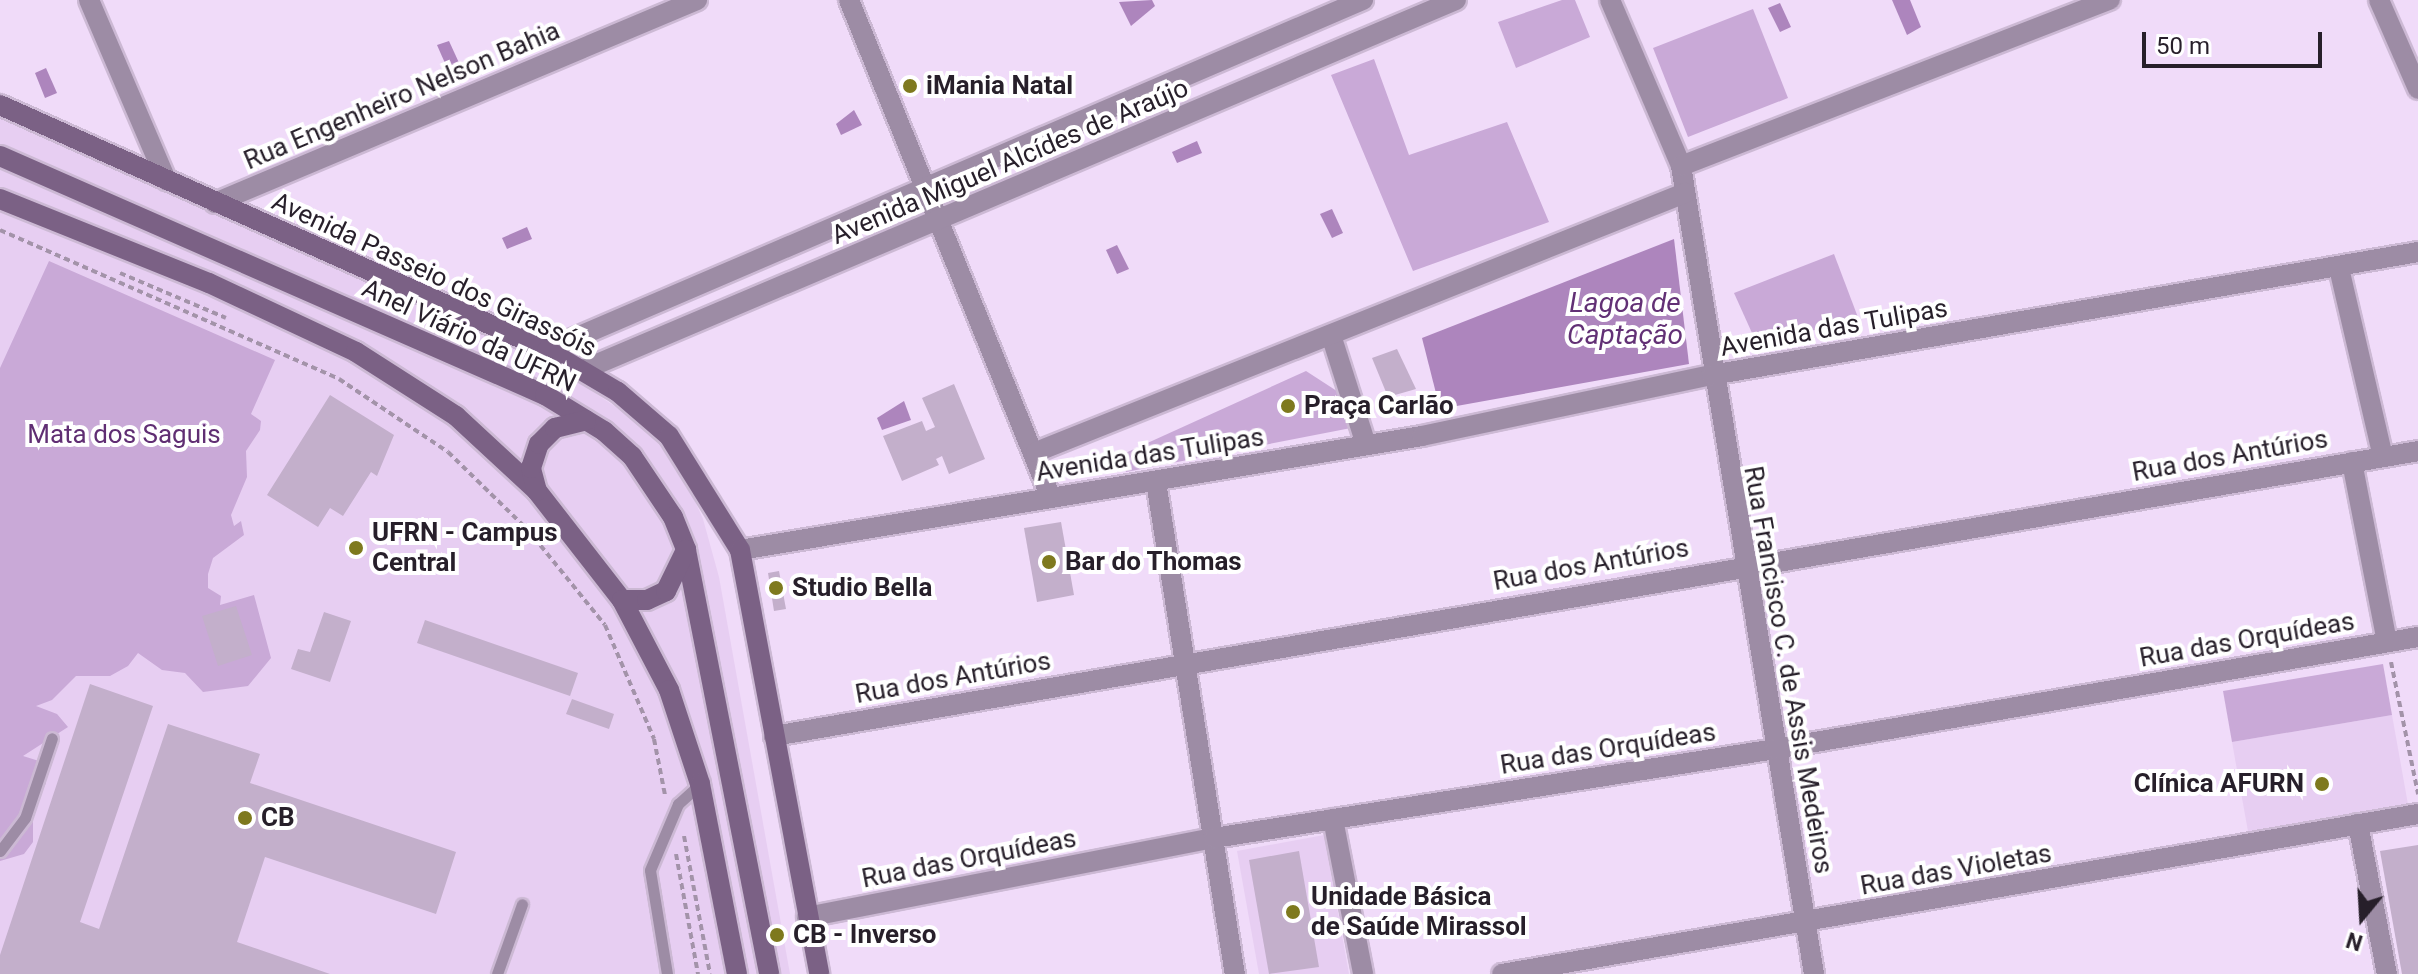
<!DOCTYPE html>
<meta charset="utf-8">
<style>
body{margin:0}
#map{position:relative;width:2418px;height:974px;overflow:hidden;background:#f0dbf9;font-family:Roboto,sans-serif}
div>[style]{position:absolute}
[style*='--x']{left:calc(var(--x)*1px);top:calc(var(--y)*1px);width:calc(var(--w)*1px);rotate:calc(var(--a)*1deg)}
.built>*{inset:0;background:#e7cef2}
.green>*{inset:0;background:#c9a9d7}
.water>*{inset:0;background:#ad85bd}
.building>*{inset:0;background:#c3afcb}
.path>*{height:4px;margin-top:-2px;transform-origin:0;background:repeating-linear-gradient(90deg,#a393a9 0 6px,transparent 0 10px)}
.roads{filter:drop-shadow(2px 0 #ccb9d4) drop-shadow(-2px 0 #ccb9d4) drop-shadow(0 2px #ccb9d4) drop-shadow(0 -2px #ccb9d4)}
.lane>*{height:11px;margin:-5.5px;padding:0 5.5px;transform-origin:5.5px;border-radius:5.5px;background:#9d8ca5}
.street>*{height:20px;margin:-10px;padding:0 10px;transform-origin:10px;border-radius:10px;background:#9d8ca5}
.secondary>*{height:20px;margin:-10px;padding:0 10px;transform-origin:10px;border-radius:10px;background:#7b6185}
.dots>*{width:22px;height:22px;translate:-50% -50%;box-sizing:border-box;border:4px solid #fff;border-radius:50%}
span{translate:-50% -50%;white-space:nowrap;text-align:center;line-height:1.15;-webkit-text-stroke:8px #fff;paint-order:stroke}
.poi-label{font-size:26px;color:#271f2a;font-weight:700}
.left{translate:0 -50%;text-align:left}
.right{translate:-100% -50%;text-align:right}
.street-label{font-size:26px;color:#271f2a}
.park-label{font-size:26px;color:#602e73}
.water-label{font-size:28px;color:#623075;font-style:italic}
.north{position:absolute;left:2322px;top:878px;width:80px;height:80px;-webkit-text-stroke:6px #fff;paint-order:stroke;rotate:198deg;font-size:22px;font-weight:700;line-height:32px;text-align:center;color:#271f2a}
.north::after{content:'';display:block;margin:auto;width:28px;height:36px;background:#271f2a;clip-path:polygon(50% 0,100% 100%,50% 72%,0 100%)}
.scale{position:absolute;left:2142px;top:32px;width:180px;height:36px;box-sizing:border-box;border:4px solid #271f2a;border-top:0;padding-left:10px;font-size:24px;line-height:28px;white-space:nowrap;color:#271f2a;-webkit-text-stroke:6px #fff;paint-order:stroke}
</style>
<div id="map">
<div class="built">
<div style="clip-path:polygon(0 115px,540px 356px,647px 428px,682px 472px,703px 519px,719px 577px,790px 974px,0 974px)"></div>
<div style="clip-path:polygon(2392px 715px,2409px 810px,2249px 837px,2232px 742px)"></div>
<div style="clip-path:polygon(1324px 835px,1349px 974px,1259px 974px,1237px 851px)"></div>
</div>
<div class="green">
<div style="clip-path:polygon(1562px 0,1575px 0,1590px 37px,1516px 68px,1498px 22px)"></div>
<div style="clip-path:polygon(1753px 9px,1788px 98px,1688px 137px,1653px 48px)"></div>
<div style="clip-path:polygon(1374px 59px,1409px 155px,1507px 122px,1549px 222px,1413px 271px,1331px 75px)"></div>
<div style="clip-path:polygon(1834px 254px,1862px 328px,1752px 333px,1734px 293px)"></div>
<div style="clip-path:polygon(49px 261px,275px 360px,251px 414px,261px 421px,260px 430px,246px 451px,247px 477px,231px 515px,234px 526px,241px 521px,244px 535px,213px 558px,208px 574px,208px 588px,221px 596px,220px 605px,254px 595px,271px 658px,248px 686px,203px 692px,185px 673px,162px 670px,138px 653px,128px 666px,110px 676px,76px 676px,52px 700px,36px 706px,57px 714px,68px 727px,23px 756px,39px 761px,46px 783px,33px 810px,33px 842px,24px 854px,0 861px,0 368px)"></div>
<div style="clip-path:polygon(1306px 371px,1343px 395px,1351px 428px,1126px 472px,1121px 455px)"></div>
<div style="clip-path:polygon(2383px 664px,2392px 715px,2232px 742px,2223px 691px)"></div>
</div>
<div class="water">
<div style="clip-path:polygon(1152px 0,1155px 6px,1131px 26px,1119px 2px)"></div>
<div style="clip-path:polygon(1892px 0,1910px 0,1921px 27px,1907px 35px)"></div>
<div style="clip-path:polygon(1780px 3px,1791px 27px,1780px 32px,1768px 8px)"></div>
<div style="clip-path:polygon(449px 41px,460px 65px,448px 70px,437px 45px)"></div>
<div style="clip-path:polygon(46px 68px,57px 93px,45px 98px,35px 73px)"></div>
<div style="clip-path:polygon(854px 110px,862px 125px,841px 135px,836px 124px)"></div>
<div style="clip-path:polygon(1197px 141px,1202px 153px,1177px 163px,1172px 152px)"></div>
<div style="clip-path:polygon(1332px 209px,1343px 233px,1332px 238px,1320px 214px)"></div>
<div style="clip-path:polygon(527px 227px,532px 239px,507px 249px,502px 238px)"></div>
<div style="clip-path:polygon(1674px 239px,1689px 364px,1440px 409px,1422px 338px)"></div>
<div style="clip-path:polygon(1117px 245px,1129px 269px,1117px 274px,1106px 250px)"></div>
<div style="clip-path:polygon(904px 401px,911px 420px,882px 430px,877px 418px)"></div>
</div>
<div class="building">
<div style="clip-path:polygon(1397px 349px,1416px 389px,1388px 397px,1372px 358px)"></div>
<div style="clip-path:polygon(954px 384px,985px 459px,949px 474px,942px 456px,936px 459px,939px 465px,902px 481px,883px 436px,922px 421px,926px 431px,935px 427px,922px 398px)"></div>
<div style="clip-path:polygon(330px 395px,394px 435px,377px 476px,371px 472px,343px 516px,330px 508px,318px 527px,267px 495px)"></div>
<div style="clip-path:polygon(1061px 522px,1074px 595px,1037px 602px,1024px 528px)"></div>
<div style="clip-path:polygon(779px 571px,786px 609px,774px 611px,768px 573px)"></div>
<div style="clip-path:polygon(236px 606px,252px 655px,218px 666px,202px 616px)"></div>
<div style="clip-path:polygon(324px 612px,351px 621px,330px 682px,291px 669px,298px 649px,310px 652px)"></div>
<div style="clip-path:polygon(425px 620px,578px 673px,570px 696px,417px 643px)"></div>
<div style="clip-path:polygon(90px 684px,153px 706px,80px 922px,99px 929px,168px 724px,260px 754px,250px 783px,456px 852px,436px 914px,265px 857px,237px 942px,330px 974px,0 974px,0 955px)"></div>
<div style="clip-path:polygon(572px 699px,614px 714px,609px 729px,566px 714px)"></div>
<div style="clip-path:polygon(2418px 845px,2418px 974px,2402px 974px,2380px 851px)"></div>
<div style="clip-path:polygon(1299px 851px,1319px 967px,1269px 974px,1249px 860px)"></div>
</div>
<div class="path">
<div style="--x:0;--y:230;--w:370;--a:23.7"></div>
<div style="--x:339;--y:379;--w:131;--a:33.8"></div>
<div style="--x:448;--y:452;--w:112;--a:44.3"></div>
<div style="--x:528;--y:530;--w:122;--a:51"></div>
<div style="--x:605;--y:625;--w:124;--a:66.7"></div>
<div style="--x:654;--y:739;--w:57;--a:78.9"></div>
<div style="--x:120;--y:273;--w:115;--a:23"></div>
<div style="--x:2391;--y:662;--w:135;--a:78.4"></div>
<div style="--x:684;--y:836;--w:140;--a:79.3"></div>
<div style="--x:676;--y:854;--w:122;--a:79.6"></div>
</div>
<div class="roads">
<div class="lane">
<div style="--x:0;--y:851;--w:41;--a:-52.9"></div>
<div style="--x:25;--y:818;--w:84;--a:-71.4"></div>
<div style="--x:497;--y:974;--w:74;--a:-70.3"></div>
<div style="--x:667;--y:974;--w:105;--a:-99.3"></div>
<div style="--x:650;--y:870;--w:72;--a:-67"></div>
<div style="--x:678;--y:804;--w:30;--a:-42"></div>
</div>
<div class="street">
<div style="--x:89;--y:0;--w:196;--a:66.8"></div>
<div style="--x:849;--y:0;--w:537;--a:67.92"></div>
<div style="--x:1610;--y:0;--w:181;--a:66.8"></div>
<div style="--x:1681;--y:166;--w:819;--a:80.65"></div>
<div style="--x:2379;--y:0;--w:97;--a:66.3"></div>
<div style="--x:1681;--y:166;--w:460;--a:-21.2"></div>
<div style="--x:215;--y:203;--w:523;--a:-22.84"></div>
<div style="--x:2339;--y:268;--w:194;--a:76.9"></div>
<div style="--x:1331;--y:335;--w:115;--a:72.3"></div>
<div style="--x:547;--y:350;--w:888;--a:-23.22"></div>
<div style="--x:583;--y:370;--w:948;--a:-22.97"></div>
<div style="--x:1036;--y:452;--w:699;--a:-21.76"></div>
<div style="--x:2352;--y:462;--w:183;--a:79"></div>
<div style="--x:1156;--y:482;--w:498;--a:80.9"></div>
<div style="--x:740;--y:550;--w:691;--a:-9.49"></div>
<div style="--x:1422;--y:436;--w:296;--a:-11.9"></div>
<div style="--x:1712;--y:375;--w:717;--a:-9.88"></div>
<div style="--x:774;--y:736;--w:1669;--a:-9.83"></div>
<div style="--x:1333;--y:819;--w:158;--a:79"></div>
<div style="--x:2358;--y:824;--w:153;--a:79.1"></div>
<div style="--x:807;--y:917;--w:415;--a:-11"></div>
<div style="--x:1214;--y:838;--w:568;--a:-9.01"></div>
<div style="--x:1775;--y:749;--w:653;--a:-9.88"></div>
<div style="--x:1502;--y:974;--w:930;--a:-9.91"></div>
</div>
<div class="secondary">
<div style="--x:0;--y:105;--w:599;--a:24.13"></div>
<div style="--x:547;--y:350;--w:82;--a:30.6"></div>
<div style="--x:618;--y:392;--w:67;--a:40.8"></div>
<div style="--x:669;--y:436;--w:134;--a:58.1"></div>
<div style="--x:740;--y:550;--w:431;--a:79.4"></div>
<div style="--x:0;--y:156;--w:595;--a:23.68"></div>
<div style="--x:545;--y:395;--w:69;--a:31.4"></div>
<div style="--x:604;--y:431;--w:38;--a:42"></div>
<div style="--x:632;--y:456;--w:73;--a:56.1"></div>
<div style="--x:673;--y:517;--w:35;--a:68"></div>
<div style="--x:686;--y:550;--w:432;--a:78.9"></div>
<div style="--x:0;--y:199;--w:225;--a:21.9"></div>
<div style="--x:209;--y:283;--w:162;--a:25.1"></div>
<div style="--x:356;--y:352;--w:119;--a:32.6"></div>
<div style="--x:456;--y:416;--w:110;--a:42.8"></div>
<div style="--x:537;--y:491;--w:138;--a:52.1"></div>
<div style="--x:622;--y:600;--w:102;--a:62.4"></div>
<div style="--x:669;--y:690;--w:99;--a:71.7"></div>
<div style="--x:700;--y:784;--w:194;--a:79"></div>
<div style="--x:537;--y:491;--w:24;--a:-105"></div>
<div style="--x:531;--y:468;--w:25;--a:-72"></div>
<div style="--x:539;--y:444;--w:23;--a:-45"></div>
<div style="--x:555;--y:428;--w:32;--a:-14"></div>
<div style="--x:622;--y:600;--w:25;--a:0"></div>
<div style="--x:647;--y:600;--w:21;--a:-25"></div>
<div style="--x:666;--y:591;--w:46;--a:-64"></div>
</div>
</div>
<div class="dots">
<div style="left:910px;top:86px;background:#7e791e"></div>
<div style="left:1288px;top:406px;background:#7e791e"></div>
<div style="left:356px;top:548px;background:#7e791e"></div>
<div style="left:1049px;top:562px;background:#7e791e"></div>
<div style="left:776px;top:588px;background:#7e791e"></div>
<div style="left:2322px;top:784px;background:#7e791e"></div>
<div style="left:245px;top:818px;background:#7e791e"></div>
<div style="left:1293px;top:912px;background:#7e791e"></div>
<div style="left:777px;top:935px;background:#7e791e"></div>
</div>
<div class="poi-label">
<span class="left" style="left:926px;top:86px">iMania Natal</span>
<span class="left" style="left:1304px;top:406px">Praça Carlão</span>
<span class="left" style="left:372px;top:548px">UFRN - Campus<br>Central</span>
<span class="left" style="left:1065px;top:562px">Bar do Thomas</span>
<span class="left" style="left:792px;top:588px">Studio Bella</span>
<span class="right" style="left:2304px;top:784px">Clínica AFURN</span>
<span class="left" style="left:261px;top:818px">CB</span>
<span class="left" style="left:1311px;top:912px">Unidade Básica<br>de Saúde Mirassol</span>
<span class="left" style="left:793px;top:935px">CB - Inverso</span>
</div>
<div class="street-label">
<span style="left:402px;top:96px;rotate:-23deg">Rua Engenheiro Nelson Bahia</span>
<span style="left:1010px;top:162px;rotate:-23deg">Avenida Miguel Alcídes de Araújo</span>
<span style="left:434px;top:275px;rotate:25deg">Avenida Passeio dos Girassóis</span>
<span style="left:1834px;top:328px;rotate:-10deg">Avenida das Tulipas</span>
<span style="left:469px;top:336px;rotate:25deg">Anel Viário da UFRN</span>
<span style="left:1150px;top:455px;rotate:-9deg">Avenida das Tulipas</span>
<span style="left:2230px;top:456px;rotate:-10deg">Rua dos Antúrios</span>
<span style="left:1591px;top:565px;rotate:-10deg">Rua dos Antúrios</span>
<span style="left:2247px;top:640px;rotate:-10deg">Rua das Orquídeas</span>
<span style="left:1788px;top:670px;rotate:80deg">Rua Francisco C. de Assis Medeiros</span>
<span style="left:953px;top:678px;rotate:-10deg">Rua dos Antúrios</span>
<span style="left:1608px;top:749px;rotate:-9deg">Rua das Orquídeas</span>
<span style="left:969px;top:859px;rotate:-11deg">Rua das Orquídeas</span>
<span style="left:1956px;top:870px;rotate:-10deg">Rua das Violetas</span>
</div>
<div class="park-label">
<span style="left:124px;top:435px">Mata dos Saguis</span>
</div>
<div class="water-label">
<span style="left:1625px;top:319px">Lagoa de<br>Captação</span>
</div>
<div class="north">N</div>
<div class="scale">50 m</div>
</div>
